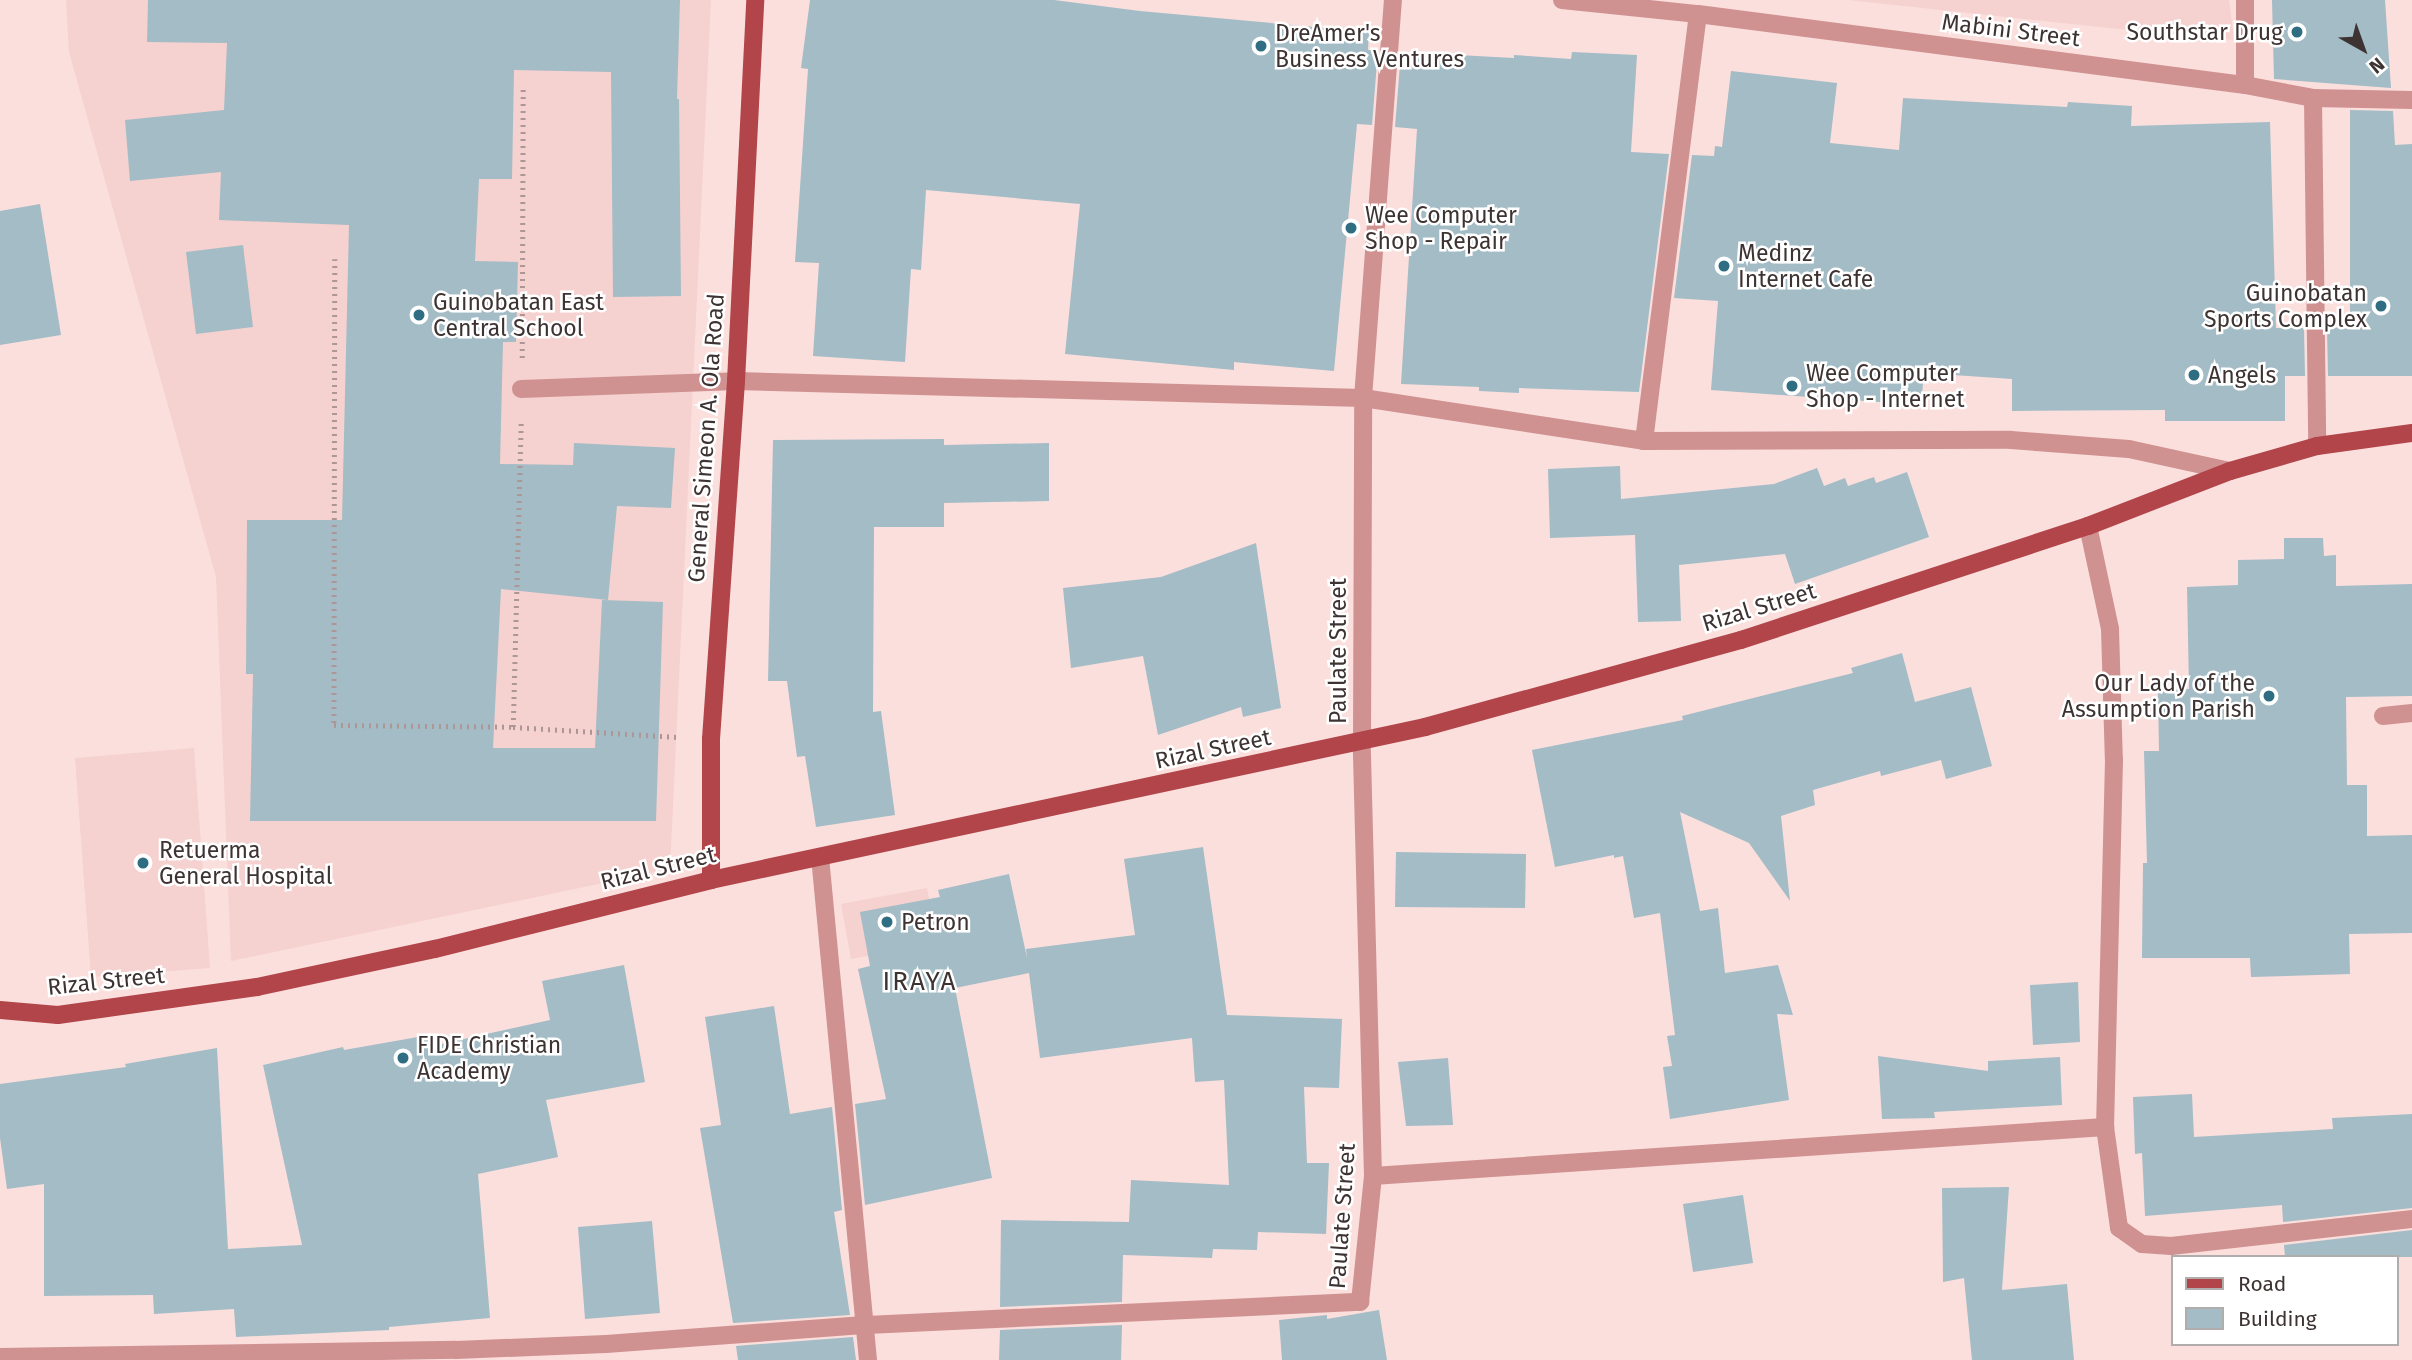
<!DOCTYPE html>
<style>
body{margin:0}
#map{position:relative;width:2412px;height:1360px;overflow:hidden;background:#fbdfdd;font-family:"Fira Sans",sans-serif}
div>[style]{position:absolute}
[style*='--x']{left:calc(var(--x)*1px);top:calc(var(--y)*1px);width:calc(var(--w)*1px);rotate:calc(var(--a)*1deg)}
.built>*{inset:0;background:#f5d1cf}
.building>*{inset:0;background:#a3bcc6}
.path>*{height:4.5px;margin-top:-2.25px;transform-origin:0;background:repeating-linear-gradient(90deg,#ac9796 0 2px,transparent 0 7px)}
.minor>*{height:18px;margin:-9px;padding:0 9px;transform-origin:9px;border-radius:9px;background:#cf9291}
.major>*{height:18px;margin:-9px;padding:0 9px;transform-origin:9px;border-radius:9px;background:#b1454a}
.dots>*{width:19px;height:19px;translate:-50% -50%;box-sizing:border-box;border:4px solid #fff;border-radius:50%}
span{translate:-50% -50%;white-space:nowrap;text-align:center;line-height:1.15;-webkit-text-stroke:5px #fff;paint-order:stroke}
.street-label{font-size:23px;color:#3e3333}
.poi-label{font-size:23px;color:#3e3333}
.right{translate:-100% -50%;text-align:right}
.left{translate:0 -50%;text-align:left}
.quarter-label{font-size:26px;color:#3e3333;letter-spacing:2px}
.legend{position:absolute;left:2171px;top:1255px;width:228px;height:91px;box-sizing:border-box;background:#fff;border:2px solid #b2adad;margin:0;padding:9px 12px;list-style:none;font-size:21px;color:#3e3333}
.legend li{display:flex;align-items:center;gap:14px;height:35px}
.legend b{width:35px;border:2px solid #b2adad}
.north{position:absolute;left:2328px;top:14px;width:70px;height:70px;-webkit-text-stroke:5px #fff;paint-order:stroke;rotate:140deg;font-size:19px;font-weight:700;line-height:28px;text-align:center;color:#3e3333}
.north::after{content:'';display:block;margin:auto;width:24px;height:32px;background:#3e3333;clip-path:polygon(50% 0,100% 100%,50% 72%,0 100%)}
</style>
<div id="map">
<div class="built">
<div style="clip-path:polygon(66px 0,711px 0,670px 869px,231px 961px,216px 577px,69px 52px)"></div>
<div style="clip-path:polygon(1848px 0,2229px 0,2234px 40px,2147px 32px)"></div>
<div style="clip-path:polygon(194px 748px,210px 968px,91px 977px,75px 758px)"></div>
<div style="clip-path:polygon(927px 888px,938px 943px,851px 959px,841px 904px)"></div>
</div>
<div class="building">
<div style="clip-path:polygon(148px 0,680px 0,677px 99px,679px 99px,681px 296px,613px 297px,611px 72px,514px 70px,512px 179px,479px 179px,475px 261px,518px 262px,516px 342px,503px 342px,500px 464px,573px 465px,574px 443px,675px 448px,671px 508px,617px 506px,608px 600px,501px 589px,493px 748px,595px 748px,602px 600px,663px 602px,656px 821px,250px 821px,253px 674px,246px 674px,247px 520px,342px 520px,349px 225px,219px 220px,221px 172px,130px 181px,125px 120px,224px 110px,227px 43px,147px 42px)"></div>
<div style="clip-path:polygon(810px 0,1054px 0,1140px 11px,1369px 32px,1368px 50px,1378px 50px,1372px 125px,1357px 124px,1334px 371px,1234px 362px,1234px 370px,1065px 354px,1080px 204px,926px 190px,921px 270px,911px 269px,905px 362px,813px 356px,819px 263px,795px 262px,808px 69px,801px 68px)"></div>
<div style="clip-path:polygon(2272px 0,2385px 0,2391px 88px,2274px 79px)"></div>
<div style="clip-path:polygon(1401px 52px,1514px 58px,1514px 55px,1571px 59px,1572px 52px,1637px 55px,1631px 152px,1669px 154px,1639px 392px,1519px 388px,1519px 393px,1479px 391px,1479px 387px,1401px 384px,1417px 129px,1395px 127px)"></div>
<div style="clip-path:polygon(1731px 71px,1837px 83px,1830px 143px,1899px 150px,1903px 98px,2067px 107px,2068px 102px,2132px 106px,2131px 126px,2270px 122px,2276px 328px,2304px 328px,2305px 376px,2285px 376px,2285px 421px,2165px 421px,2165px 410px,2012px 411px,2012px 379px,1924px 373px,1921px 405px,1711px 390px,1718px 301px,1674px 298px,1692px 155px,1714px 156px,1715px 146px,1722px 147px)"></div>
<div style="clip-path:polygon(2350px 110px,2393px 111px,2395px 145px,2412px 144px,2412px 376px,2328px 376px,2327px 328px,2350px 327px)"></div>
<div style="clip-path:polygon(40px 204px,61px 335px,0 345px,0 211px)"></div>
<div style="clip-path:polygon(243px 245px,253px 327px,196px 334px,186px 252px)"></div>
<div style="clip-path:polygon(944px 439px,944px 445px,1049px 443px,1049px 501px,944px 503px,944px 527px,874px 527px,873px 712px,881px 711px,895px 815px,816px 827px,805px 756px,797px 757px,787px 681px,768px 681px,773px 440px)"></div>
<div style="clip-path:polygon(1620px 466px,1621px 499px,1774px 484px,1817px 468px,1824px 486px,1845px 478px,1848px 486px,1874px 477px,1876px 483px,1907px 472px,1929px 537px,1795px 584px,1785px 554px,1679px 565px,1681px 621px,1638px 622px,1635px 535px,1550px 538px,1548px 469px)"></div>
<div style="clip-path:polygon(2284px 538px,2323px 538px,2324px 556px,2336px 555px,2336px 586px,2412px 584px,2412px 696px,2346px 697px,2347px 785px,2367px 785px,2367px 836px,2412px 835px,2412px 933px,2349px 934px,2350px 974px,2251px 977px,2250px 958px,2142px 958px,2143px 863px,2147px 863px,2144px 751px,2159px 751px,2158px 690px,2189px 689px,2187px 587px,2238px 585px,2238px 560px,2284px 559px)"></div>
<div style="clip-path:polygon(1256px 543px,1281px 708px,1243px 717px,1241px 707px,1158px 735px,1143px 656px,1071px 668px,1063px 588px,1161px 577px)"></div>
<div style="clip-path:polygon(1902px 653px,1915px 702px,1971px 687px,1992px 766px,1946px 779px,1941px 760px,1881px 776px,1880px 771px,1813px 790px,1815px 805px,1781px 816px,1790px 901px,1749px 843px,1680px 812px,1700px 911px,1718px 908px,1725px 973px,1778px 965px,1793px 1015px,1777px 1014px,1789px 1100px,1670px 1119px,1663px 1067px,1672px 1066px,1667px 1036px,1675px 1035px,1660px 913px,1634px 918px,1623px 856px,1614px 858px,1614px 855px,1555px 867px,1532px 750px,1683px 720px,1682px 716px,1853px 673px,1851px 668px)"></div>
<div style="clip-path:polygon(1203px 847px,1227px 1015px,1342px 1019px,1339px 1088px,1304px 1087px,1307px 1163px,1329px 1163px,1326px 1234px,1258px 1232px,1257px 1250px,1213px 1249px,1212px 1258px,1123px 1255px,1122px 1302px,1000px 1307px,1001px 1220px,1129px 1222px,1131px 1180px,1229px 1185px,1224px 1080px,1195px 1082px,1192px 1038px,1040px 1058px,1029px 973px,955px 988px,992px 1178px,865px 1205px,855px 1104px,886px 1099px,858px 969px,870px 966px,860px 912px,940px 897px,938px 890px,1009px 874px,1027px 958px,1026px 949px,1135px 935px,1124px 859px)"></div>
<div style="clip-path:polygon(1396px 852px,1526px 854px,1525px 908px,1395px 907px)"></div>
<div style="clip-path:polygon(624px 965px,645px 1082px,546px 1100px,558px 1157px,478px 1174px,490px 1318px,389px 1327px,389px 1330px,236px 1337px,234px 1309px,154px 1314px,153px 1295px,44px 1296px,44px 1184px,7px 1189px,0 1138px,0 1084px,126px 1067px,125px 1064px,217px 1048px,228px 1249px,302px 1245px,263px 1065px,343px 1047px,344px 1050px,435px 1034px,437px 1045px,550px 1020px,542px 981px)"></div>
<div style="clip-path:polygon(2078px 982px,2080px 1042px,2033px 1045px,2030px 985px)"></div>
<div style="clip-path:polygon(774px 1006px,790px 1114px,832px 1107px,842px 1210px,834px 1212px,850px 1315px,733px 1323px,700px 1128px,721px 1125px,705px 1017px)"></div>
<div style="clip-path:polygon(1878px 1056px,1988px 1071px,1988px 1061px,2060px 1057px,2062px 1105px,1934px 1112px,1935px 1118px,1882px 1119px)"></div>
<div style="clip-path:polygon(1448px 1058px,1453px 1125px,1406px 1126px,1398px 1062px)"></div>
<div style="clip-path:polygon(2192px 1094px,2194px 1137px,2333px 1129px,2332px 1118px,2412px 1114px,2412px 1208px,2283px 1222px,2282px 1205px,2145px 1216px,2142px 1153px,2135px 1154px,2133px 1097px)"></div>
<div style="clip-path:polygon(2009px 1187px,2002px 1290px,2067px 1284px,2074px 1360px,1972px 1360px,1964px 1278px,1943px 1282px,1942px 1188px)"></div>
<div style="clip-path:polygon(1743px 1195px,1753px 1263px,1693px 1272px,1683px 1204px)"></div>
<div style="clip-path:polygon(652px 1221px,660px 1313px,585px 1319px,578px 1227px)"></div>
<div style="clip-path:polygon(2412px 1230px,2412px 1257px,2285px 1257px,2284px 1245px)"></div>
<div style="clip-path:polygon(1379px 1310px,1387px 1360px,1282px 1360px,1279px 1320px,1327px 1315px,1327px 1319px)"></div>
<div style="clip-path:polygon(1122px 1325px,1121px 1360px,999px 1360px,1000px 1330px)"></div>
<div style="clip-path:polygon(853px 1337px,856px 1360px,738px 1360px,736px 1346px)"></div>
</div>
<div class="path">
<div style="--x:335;--y:259;--w:466;--a:90.1"></div>
<div style="--x:334;--y:725;--w:179;--a:0.6"></div>
<div style="--x:513;--y:727;--w:165;--a:3.5"></div>
<div style="--x:522;--y:358;--w:272;--a:-89.8"></div>
<div style="--x:513;--y:727;--w:307;--a:-88.5"></div>
</div>
<div class="minor">
<div style="--x:1562;--y:0;--w:137;--a:5.9"></div>
<div style="--x:1698;--y:14;--w:552;--a:7.4"></div>
<div style="--x:2245;--y:85;--w:69;--a:10.8"></div>
<div style="--x:2313;--y:98;--w:99;--a:1.2"></div>
<div style="--x:2245;--y:0;--w:85;--a:90"></div>
<div style="--x:2313;--y:98;--w:348;--a:89.3"></div>
<div style="--x:521;--y:389;--w:215;--a:-2.1"></div>
<div style="--x:736;--y:381;--w:627;--a:1.55"></div>
<div style="--x:1363;--y:398;--w:284;--a:8.7"></div>
<div style="--x:1644;--y:441;--w:367;--a:-0.2"></div>
<div style="--x:2011;--y:440;--w:118;--a:4.4"></div>
<div style="--x:2129;--y:449;--w:103;--a:12.3"></div>
<div style="--x:1644;--y:441;--w:430;--a:-82.8"></div>
<div style="--x:2088;--y:526;--w:105;--a:77.9"></div>
<div style="--x:2110;--y:629;--w:131;--a:88.3"></div>
<div style="--x:2114;--y:760;--w:367;--a:91.4"></div>
<div style="--x:2105;--y:1127;--w:102;--a:82.1"></div>
<div style="--x:2119;--y:1228;--w:28;--a:35"></div>
<div style="--x:2142;--y:1244;--w:29;--a:4"></div>
<div style="--x:2171;--y:1246;--w:243;--a:-6.4"></div>
<div style="--x:2383;--y:716;--w:29;--a:-6"></div>
<div style="--x:820;--y:857;--w:505;--a:84.55"></div>
<div style="--x:1373;--y:1176;--w:734;--a:-3.83"></div>
<div style="--x:0;--y:1357;--w:456;--a:-0.9"></div>
<div style="--x:456;--y:1350;--w:150;--a:-2.3"></div>
<div style="--x:606;--y:1344;--w:262;--a:-4.2"></div>
<div style="--x:867;--y:1325;--w:494;--a:-2.7"></div>
<div style="--x:1360;--y:1302;--w:127;--a:-84.1"></div>
<div style="--x:1373;--y:1176;--w:434;--a:-91.5"></div>
<div style="--x:1362;--y:742;--w:344;--a:-89.8"></div>
<div style="--x:1363;--y:398;--w:399;--a:-85.7"></div>
</div>
<div class="major">
<div style="--x:711;--y:880;--w:141;--a:-90"></div>
<div style="--x:711;--y:739;--w:359;--a:-86"></div>
<div style="--x:736;--y:381;--w:381;--a:-87.1"></div>
<div style="--x:0;--y:1010;--w:58;--a:4.9"></div>
<div style="--x:58;--y:1015;--w:201;--a:-8"></div>
<div style="--x:257;--y:987;--w:182;--a:-12.1"></div>
<div style="--x:435;--y:949;--w:284;--a:-14"></div>
<div style="--x:711;--y:880;--w:730;--a:-12.09"></div>
<div style="--x:1425;--y:727;--w:328;--a:-15.4"></div>
<div style="--x:1741;--y:640;--w:365;--a:-18.2"></div>
<div style="--x:2088;--y:526;--w:152;--a:-21.2"></div>
<div style="--x:2230;--y:471;--w:91;--a:-16"></div>
<div style="--x:2317;--y:446;--w:96;--a:-7.8"></div>
</div>
<div class="dots">
<div style="left:2297px;top:32px;background:#2e6d82"></div>
<div style="left:1261px;top:46px;background:#2e6d82"></div>
<div style="left:1351px;top:228px;background:#2e6d82"></div>
<div style="left:1724px;top:266px;background:#2e6d82"></div>
<div style="left:2381px;top:306px;background:#2e6d82"></div>
<div style="left:419px;top:315px;background:#2e6d82"></div>
<div style="left:2194px;top:375px;background:#2e6d82"></div>
<div style="left:1792px;top:386px;background:#2e6d82"></div>
<div style="left:2269px;top:696px;background:#2e6d82"></div>
<div style="left:143px;top:863px;background:#2e6d82"></div>
<div style="left:887px;top:922px;background:#2e6d82"></div>
<div style="left:403px;top:1058px;background:#2e6d82"></div>
</div>
<div class="street-label">
<span style="left:2011px;top:30px;rotate:7deg">Mabini Street</span>
<span style="left:706px;top:438px;rotate:-86deg">General Simeon A. Ola Road</span>
<span style="left:1759px;top:607px;rotate:-17deg">Rizal Street</span>
<span style="left:1338px;top:651px;rotate:-90deg">Paulate Street</span>
<span style="left:1213px;top:749px;rotate:-12deg">Rizal Street</span>
<span style="left:658px;top:868px;rotate:-14deg">Rizal Street</span>
<span style="left:106px;top:981px;rotate:-6deg">Rizal Street</span>
<span style="left:1342px;top:1216px;rotate:-86deg">Paulate Street</span>
</div>
<div class="poi-label">
<span class="right" style="left:2283px;top:32px">Southstar Drug</span>
<span class="left" style="left:1275px;top:46px">DreAmer's<br>Business Ventures</span>
<span class="left" style="left:1365px;top:228px">Wee Computer<br>Shop - Repair</span>
<span class="left" style="left:1738px;top:266px">Medinz<br>Internet Cafe</span>
<span class="right" style="left:2367px;top:306px">Guinobatan<br>Sports Complex</span>
<span class="left" style="left:433px;top:315px">Guinobatan East<br>Central School</span>
<span class="left" style="left:1806px;top:386px">Wee Computer<br>Shop - Internet</span>
<span class="left" style="left:2208px;top:375px">Angels</span>
<span class="right" style="left:2255px;top:696px">Our Lady of the<br>Assumption Parish</span>
<span class="left" style="left:159px;top:863px">Retuerma<br>General Hospital</span>
<span class="left" style="left:901px;top:922px">Petron</span>
<span class="left" style="left:417px;top:1058px">FIDE Christian<br>Academy</span>
</div>
<div class="quarter-label">
<span style="left:920px;top:982px">IRAYA</span>
</div>
<ul class="legend">
<li><b style="height:9px;background:#b1454a"></b>Road</li>
<li><b style="height:19px;background:#a3bcc6"></b>Building</li>
</ul>
<div class="north">N</div>
</div>
